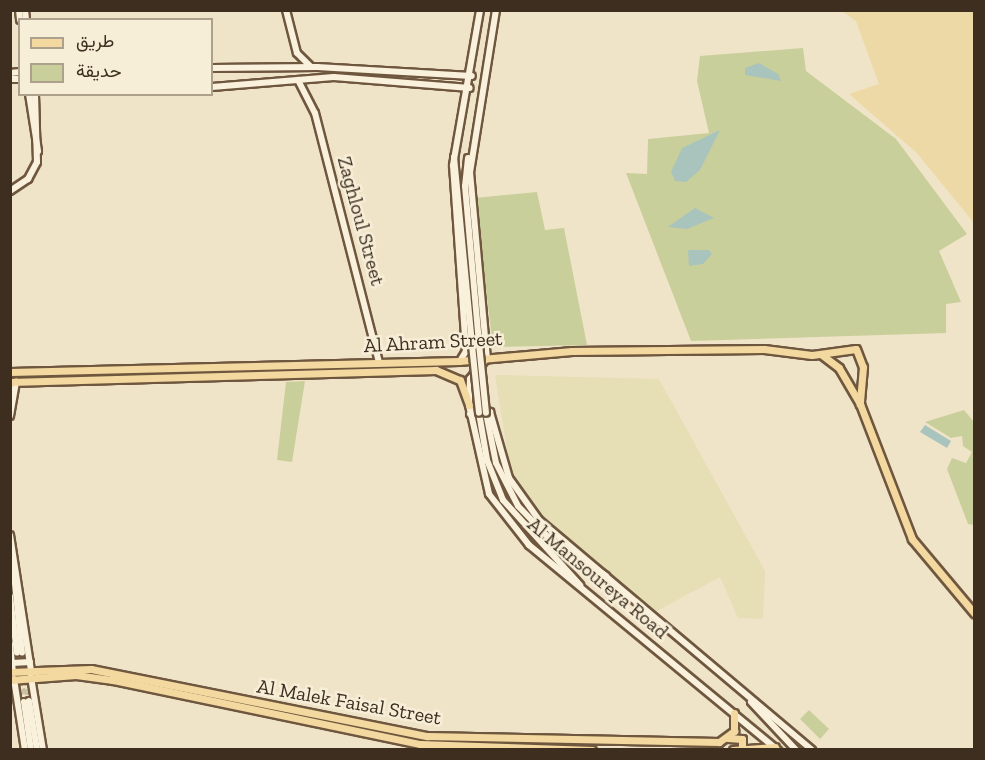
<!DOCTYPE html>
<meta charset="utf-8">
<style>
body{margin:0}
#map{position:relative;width:985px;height:760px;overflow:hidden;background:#f0e4c8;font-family:"Zilla Slab",Vazirmatn,serif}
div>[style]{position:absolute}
.farmland>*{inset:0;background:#e6deb5}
.green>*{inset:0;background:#c9cf9b}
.sand>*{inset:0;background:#ecd9a5}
.water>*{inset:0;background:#a9c4bc}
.secondary-tunnel>*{height:6px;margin-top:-3px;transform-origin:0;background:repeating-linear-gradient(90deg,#ccc0a6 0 6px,transparent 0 9px)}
.roads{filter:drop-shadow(2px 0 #6f573f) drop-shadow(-2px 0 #6f573f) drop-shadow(0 2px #6f573f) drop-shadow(0 -2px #6f573f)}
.secondary>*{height:6px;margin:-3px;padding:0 3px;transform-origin:3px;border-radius:3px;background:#faf1dc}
.primary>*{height:7px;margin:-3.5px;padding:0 3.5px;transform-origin:3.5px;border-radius:3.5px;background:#f3d9a0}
.bridges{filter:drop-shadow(2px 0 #6f573f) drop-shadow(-2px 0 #6f573f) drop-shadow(0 2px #6f573f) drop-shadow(0 -2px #6f573f)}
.secondary-bridge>*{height:6px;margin:-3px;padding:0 3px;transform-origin:3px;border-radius:3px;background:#faf1dc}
span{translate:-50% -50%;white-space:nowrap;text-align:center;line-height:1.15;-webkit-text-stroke:5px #f7eed8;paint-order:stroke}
.street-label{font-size:20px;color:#3d2e20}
.frame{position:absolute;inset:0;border:12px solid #3d2e20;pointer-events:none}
.legend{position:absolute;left:18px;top:18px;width:195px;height:78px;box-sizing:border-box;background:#f7eed8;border:2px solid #ada18e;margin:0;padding:8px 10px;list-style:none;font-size:18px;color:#3d2e20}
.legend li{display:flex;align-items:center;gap:12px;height:30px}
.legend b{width:30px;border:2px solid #ada18e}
</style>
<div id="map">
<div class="farmland">
<i style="clip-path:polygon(495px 375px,659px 379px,765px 571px,763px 619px,738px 618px,720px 577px,655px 612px,529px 505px,509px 462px)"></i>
</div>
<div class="green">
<i style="clip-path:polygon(803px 48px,806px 71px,896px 139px,967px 234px,939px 251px,961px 302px,946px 304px,946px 333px,691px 341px,626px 173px,647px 174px,648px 139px,709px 133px,697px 81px,700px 56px)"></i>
<i style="clip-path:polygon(537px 192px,545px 230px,564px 228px,587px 345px,493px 347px,475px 198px)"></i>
<i style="clip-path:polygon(305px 381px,292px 462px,277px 460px,286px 382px)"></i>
<i style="clip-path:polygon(964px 410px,974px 422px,974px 525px,968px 524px,947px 469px,952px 458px,966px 463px,972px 452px,963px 446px,962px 436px,951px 438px,925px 422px)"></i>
<i style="clip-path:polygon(809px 710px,829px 729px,820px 739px,800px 719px)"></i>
</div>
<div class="sand">
<i style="clip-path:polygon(842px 11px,974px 11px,974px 223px,917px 153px,849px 94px,879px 84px,856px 21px)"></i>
</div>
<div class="water">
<i style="clip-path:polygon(759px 63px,778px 74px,781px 81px,745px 75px,745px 68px)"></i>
<i style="clip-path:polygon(720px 130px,700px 170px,686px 182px,675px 181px,671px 172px,682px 148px)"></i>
<i style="clip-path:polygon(695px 208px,714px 218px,687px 229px,668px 227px)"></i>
<i style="clip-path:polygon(688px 250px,709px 250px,712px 254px,703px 264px,689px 266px)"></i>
<i style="clip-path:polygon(925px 425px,951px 441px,947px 448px,920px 432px)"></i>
</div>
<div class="secondary-tunnel">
<i style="left:17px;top:653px;width:49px;rotate:81.9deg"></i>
<i style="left:22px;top:653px;width:49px;rotate:81.7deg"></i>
</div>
<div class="roads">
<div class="secondary">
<i style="left:19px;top:10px;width:10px;rotate:84deg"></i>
<i style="left:25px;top:10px;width:10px;rotate:84deg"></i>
<i style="left:286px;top:10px;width:44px;rotate:75.7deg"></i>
<i style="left:297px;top:53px;width:18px;rotate:45deg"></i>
<i style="left:496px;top:10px;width:164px;rotate:99.1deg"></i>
<i style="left:470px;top:172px;width:187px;rotate:84.8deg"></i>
<i style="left:487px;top:358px;width:27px;rotate:129deg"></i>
<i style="left:470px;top:379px;width:26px;rotate:92deg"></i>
<i style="left:469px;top:405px;width:91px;rotate:77.3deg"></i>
<i style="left:489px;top:494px;width:65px;rotate:51.9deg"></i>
<i style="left:529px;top:545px;width:323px;rotate:39.5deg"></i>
<i style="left:212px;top:68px;width:105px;rotate:-0.5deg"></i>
<i style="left:317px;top:67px;width:155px;rotate:3.3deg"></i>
<i style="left:10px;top:73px;width:10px;rotate:-6deg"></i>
<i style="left:10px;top:79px;width:10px"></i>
<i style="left:298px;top:80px;width:37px;rotate:63deg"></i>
<i style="left:315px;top:113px;width:257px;rotate:75.6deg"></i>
<i style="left:212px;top:87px;width:122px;rotate:-4.7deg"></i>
<i style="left:334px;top:77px;width:136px;rotate:4.6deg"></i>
<i style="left:29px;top:94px;width:58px;rotate:81deg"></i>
<i style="left:454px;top:157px;width:189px;rotate:84.5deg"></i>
<i style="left:468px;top:158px;width:28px;rotate:96deg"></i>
<i style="left:465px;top:186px;width:159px;rotate:84.9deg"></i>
<i style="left:10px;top:191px;width:22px;rotate:-34deg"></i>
<i style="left:28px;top:179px;width:19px;rotate:-62deg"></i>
<i style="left:37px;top:162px;width:68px;rotate:-91.7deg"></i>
<i style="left:460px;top:361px;width:12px;rotate:-59deg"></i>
<i style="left:466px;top:351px;width:186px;rotate:-94deg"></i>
<i style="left:453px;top:165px;width:157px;rotate:-80.1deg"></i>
<i style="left:479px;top:413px;width:48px;rotate:80.3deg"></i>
<i style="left:487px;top:460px;width:43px;rotate:68.2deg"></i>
<i style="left:503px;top:500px;width:115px;rotate:47.8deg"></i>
<i style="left:486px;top:413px;width:51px;rotate:78.7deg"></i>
<i style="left:496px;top:463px;width:48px;rotate:62.9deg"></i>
<i style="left:518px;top:506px;width:43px;rotate:45.9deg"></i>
<i style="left:548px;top:537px;width:70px;rotate:33.9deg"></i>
<i style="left:470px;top:414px;width:11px;rotate:-34deg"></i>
<i style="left:479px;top:408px;width:12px;rotate:20deg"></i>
<i style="left:490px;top:412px;width:69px;rotate:73.9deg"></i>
<i style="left:509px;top:478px;width:52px;rotate:54.5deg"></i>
<i style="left:539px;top:520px;width:357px;rotate:40.1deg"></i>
<i style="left:10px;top:416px;width:35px;rotate:-80deg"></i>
<i style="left:10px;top:535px;width:137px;rotate:81.2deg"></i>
<i style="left:13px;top:564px;width:89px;rotate:84.2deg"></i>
<i style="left:10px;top:596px;width:57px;rotate:83deg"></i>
<i style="left:10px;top:644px;width:28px;rotate:84deg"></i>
<i style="left:12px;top:663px;width:18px;rotate:-3deg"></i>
<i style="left:31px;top:677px;width:74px;rotate:80.7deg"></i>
<i style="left:14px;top:679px;width:72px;rotate:81.2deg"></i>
<i style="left:29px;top:701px;width:50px;rotate:80.7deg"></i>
<i style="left:24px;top:702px;width:49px;rotate:81.7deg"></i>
<i style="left:751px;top:702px;width:66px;rotate:46.8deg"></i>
</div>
<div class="primary">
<i style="left:822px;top:355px;width:21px;rotate:37deg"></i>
<i style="left:839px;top:368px;width:42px;rotate:59.7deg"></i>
<i style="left:860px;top:404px;width:145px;rotate:68.9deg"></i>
<i style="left:912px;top:539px;width:97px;rotate:50deg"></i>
<i style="left:10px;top:372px;width:449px;rotate:-1.4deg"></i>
<i style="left:459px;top:361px;width:113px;rotate:-5.1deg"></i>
<i style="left:572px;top:351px;width:192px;rotate:-0.6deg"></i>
<i style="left:764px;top:349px;width:48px;rotate:7.1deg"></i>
<i style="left:812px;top:355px;width:44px;rotate:-7.8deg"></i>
<i style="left:856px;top:349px;width:19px;rotate:69deg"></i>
<i style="left:863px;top:367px;width:37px;rotate:95deg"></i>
<i style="left:10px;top:382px;width:426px;rotate:-1.6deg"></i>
<i style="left:436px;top:370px;width:26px;rotate:23deg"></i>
<i style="left:460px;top:380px;width:27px;rotate:70deg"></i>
<i style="left:10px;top:672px;width:81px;rotate:-2.1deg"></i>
<i style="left:91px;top:669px;width:343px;rotate:11.3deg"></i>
<i style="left:427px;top:736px;width:292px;rotate:1.2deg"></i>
<i style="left:719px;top:742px;width:19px;rotate:-36deg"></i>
<i style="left:734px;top:731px;width:18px;rotate:-90deg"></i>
<i style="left:10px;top:680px;width:66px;rotate:-4.3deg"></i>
<i style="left:76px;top:675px;width:37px;rotate:8deg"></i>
<i style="left:113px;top:680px;width:314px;rotate:11.8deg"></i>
<i style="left:420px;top:744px;width:172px;rotate:2deg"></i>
<i style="left:728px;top:738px;width:14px;rotate:4deg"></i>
<i style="left:742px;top:739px;width:10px;rotate:90deg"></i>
<i style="left:733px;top:750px;width:42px;rotate:-4.1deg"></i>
</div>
</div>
<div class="bridges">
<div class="secondary-bridge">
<i style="left:479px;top:344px;width:69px;rotate:84.2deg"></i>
<i style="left:472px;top:345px;width:68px;rotate:84.1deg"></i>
</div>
</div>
<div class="street-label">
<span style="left:361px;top:221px;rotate:75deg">Zaghloul Street</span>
<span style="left:433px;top:342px;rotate:-3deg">Al Ahram Street</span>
<span style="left:598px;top:578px;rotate:40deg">Al Mansoureya Road</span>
<span style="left:349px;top:702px;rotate:10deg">Al Malek Faisal Street</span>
</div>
<div class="frame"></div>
<ul class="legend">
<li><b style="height:8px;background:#f3d9a0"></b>طريق</li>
<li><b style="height:16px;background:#c9cf9b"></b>حديقة</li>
</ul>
</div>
